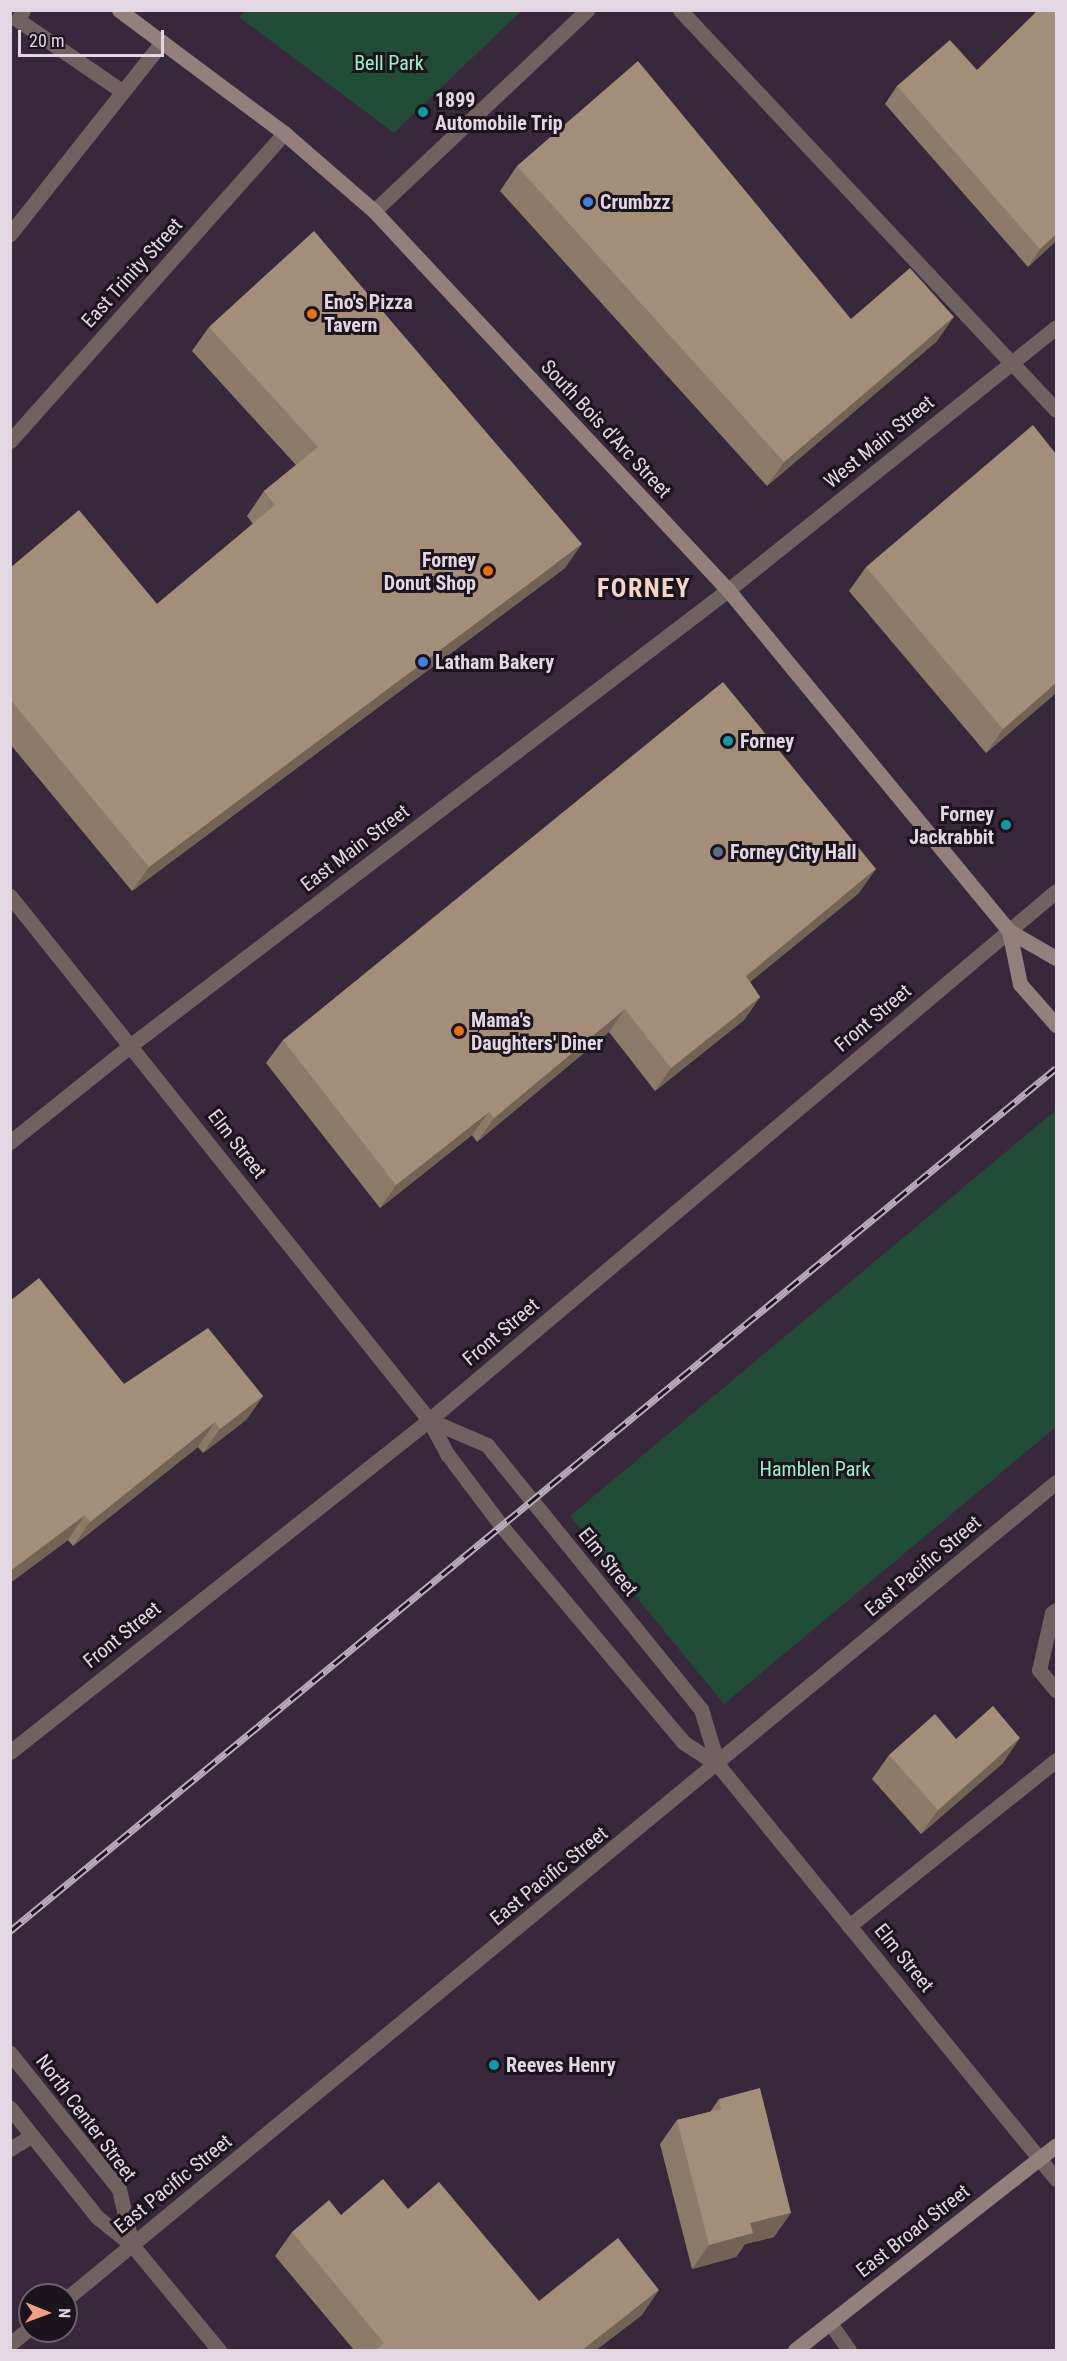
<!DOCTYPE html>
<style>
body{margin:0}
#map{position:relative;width:1067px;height:2361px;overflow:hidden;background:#39283b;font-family:"Roboto Condensed",sans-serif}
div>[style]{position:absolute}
.green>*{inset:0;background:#204c38}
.lane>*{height:15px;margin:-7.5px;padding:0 7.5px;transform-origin:7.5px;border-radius:7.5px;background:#716261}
.street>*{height:15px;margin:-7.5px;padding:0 7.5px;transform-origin:7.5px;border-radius:7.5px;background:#716261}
.secondary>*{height:15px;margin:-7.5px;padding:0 7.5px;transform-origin:7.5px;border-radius:7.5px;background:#957f7d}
.rail>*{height:7px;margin-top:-3.5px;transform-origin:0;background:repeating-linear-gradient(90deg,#1c141d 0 14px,#b9acba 0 28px);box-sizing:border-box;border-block:2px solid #b9acba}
.wall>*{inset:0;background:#8e7a68}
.shaded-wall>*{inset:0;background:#746355}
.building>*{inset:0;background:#a58e79}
.dots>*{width:16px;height:16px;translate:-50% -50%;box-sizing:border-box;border:3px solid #1c141d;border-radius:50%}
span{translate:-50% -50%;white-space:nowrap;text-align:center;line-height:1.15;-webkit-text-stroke:6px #1c141d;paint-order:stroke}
.park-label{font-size:20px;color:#9bf2c8}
.poi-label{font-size:20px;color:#e2d7e3;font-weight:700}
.left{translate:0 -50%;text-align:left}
.right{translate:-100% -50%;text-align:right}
.street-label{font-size:20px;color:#e2d7e3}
.district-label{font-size:26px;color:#f5d4c9;font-weight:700;letter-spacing:1.5px}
.frame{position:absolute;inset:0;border:12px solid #e2d7e3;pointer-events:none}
.north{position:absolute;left:18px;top:2283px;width:60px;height:60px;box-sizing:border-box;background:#1c141d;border:2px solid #6b626c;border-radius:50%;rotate:91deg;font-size:16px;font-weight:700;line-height:24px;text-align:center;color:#e2d7e3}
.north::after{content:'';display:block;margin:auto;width:21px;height:27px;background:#f39f83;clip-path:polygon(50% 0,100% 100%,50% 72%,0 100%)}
.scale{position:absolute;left:18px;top:30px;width:146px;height:27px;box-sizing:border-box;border:3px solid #e2d7e3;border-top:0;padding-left:8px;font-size:18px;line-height:21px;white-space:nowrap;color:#e2d7e3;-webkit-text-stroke:4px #1c141d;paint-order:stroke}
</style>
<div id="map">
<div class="green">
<i style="clip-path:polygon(246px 11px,246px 10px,521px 11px,394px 133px,239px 17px)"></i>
<i style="clip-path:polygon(1056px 1110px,1056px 1427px,724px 1704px,570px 1516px)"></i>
</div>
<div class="lane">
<i style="left:23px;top:10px;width:11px;rotate:117deg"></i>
<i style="left:18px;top:20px;width:127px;rotate:34.4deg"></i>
<i style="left:680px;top:10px;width:485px;rotate:46.8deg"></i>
<i style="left:10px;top:234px;width:245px;rotate:-51.6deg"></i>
<i style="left:1056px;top:1610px;width:5px;rotate:143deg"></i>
<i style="left:1052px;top:1613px;width:58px;rotate:102.8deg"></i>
<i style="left:1039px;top:1670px;width:26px;rotate:50deg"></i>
<i style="left:849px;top:1926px;width:265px;rotate:-38.7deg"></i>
<i style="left:10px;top:2149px;width:25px;rotate:-32deg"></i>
<i style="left:830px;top:2323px;width:33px;rotate:55deg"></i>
</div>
<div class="street">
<i style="left:374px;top:211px;width:293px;rotate:-43.3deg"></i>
<i style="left:1012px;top:363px;width:64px;rotate:46.9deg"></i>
<i style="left:10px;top:441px;width:412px;rotate:-48.3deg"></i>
<i style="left:10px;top:896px;width:671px;rotate:51.35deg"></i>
<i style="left:429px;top:1420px;width:40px;rotate:62deg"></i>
<i style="left:448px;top:1455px;width:91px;rotate:53deg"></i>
<i style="left:503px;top:1528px;width:280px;rotate:49.9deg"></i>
<i style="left:683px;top:1742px;width:42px;rotate:33.3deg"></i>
<i style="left:718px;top:1765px;width:534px;rotate:50.77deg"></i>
<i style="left:10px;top:1142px;width:155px;rotate:-38.7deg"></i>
<i style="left:131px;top:1045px;width:751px;rotate:-37.31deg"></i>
<i style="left:728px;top:590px;width:420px;rotate:-38.7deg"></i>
<i style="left:429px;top:1420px;width:63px;rotate:23.3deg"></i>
<i style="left:487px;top:1445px;width:340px;rotate:51deg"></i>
<i style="left:701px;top:1709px;width:59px;rotate:73.1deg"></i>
<i style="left:10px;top:1752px;width:535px;rotate:-38.39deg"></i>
<i style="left:429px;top:1420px;width:820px;rotate:-40.15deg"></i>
<i style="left:10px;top:2053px;width:174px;rotate:51.3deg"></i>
<i style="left:119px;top:2189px;width:57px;rotate:76.9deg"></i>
<i style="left:10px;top:2108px;width:139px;rotate:51.4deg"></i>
<i style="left:97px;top:2217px;width:45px;rotate:38.7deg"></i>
<i style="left:132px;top:2245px;width:136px;rotate:50.4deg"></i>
<i style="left:66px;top:2299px;width:1284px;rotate:-39.53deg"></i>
<i style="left:10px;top:2344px;width:26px;rotate:-39deg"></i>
</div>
<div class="secondary">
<i style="left:119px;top:10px;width:206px;rotate:36.7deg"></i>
<i style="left:284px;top:133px;width:119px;rotate:40.9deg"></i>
<i style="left:374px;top:211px;width:519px;rotate:46.95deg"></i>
<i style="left:728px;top:590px;width:442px;rotate:50.5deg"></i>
<i style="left:1009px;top:931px;width:54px;rotate:29.9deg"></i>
<i style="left:1009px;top:931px;width:54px;rotate:78.3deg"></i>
<i style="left:1020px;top:984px;width:55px;rotate:48.7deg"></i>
<i style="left:795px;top:2350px;width:332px;rotate:-38.1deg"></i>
</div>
<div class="rail">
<i style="left:10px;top:1931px;width:1356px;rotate:-39.52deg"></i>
</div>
<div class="wall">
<i style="clip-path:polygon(1056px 10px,1056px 241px,1028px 267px,885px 104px,897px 86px,977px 70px)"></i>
<i style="clip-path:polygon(517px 166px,851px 319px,937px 341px,767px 486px,500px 191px)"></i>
<i style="clip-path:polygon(209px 327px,565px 568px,132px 891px,10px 744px,10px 568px,157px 604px,253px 524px,247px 516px,264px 491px,296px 465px,192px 351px)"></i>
<i style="clip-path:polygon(866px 567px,1056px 693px,986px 753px,849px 591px)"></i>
<i style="clip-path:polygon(859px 893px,750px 982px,760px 997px,744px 1020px,655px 1091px,609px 1032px,477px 1142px,472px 1135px,380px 1208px,266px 1063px,283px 1040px)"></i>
<i style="clip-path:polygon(10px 1301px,124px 1384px,263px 1396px,246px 1420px,203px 1453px,198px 1447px,73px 1546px,68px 1540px,10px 1583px)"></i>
<i style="clip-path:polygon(956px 1739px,1003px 1763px,921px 1834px,872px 1779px,889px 1755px)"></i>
<i style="clip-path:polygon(719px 2099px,774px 2237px,745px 2244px,736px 2257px,692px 2269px,660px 2144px,677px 2120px,710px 2112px)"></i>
<i style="clip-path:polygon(408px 2209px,539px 2301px,642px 2315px,596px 2350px,354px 2350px,275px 2256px,292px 2232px)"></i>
</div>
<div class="shaded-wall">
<i style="clip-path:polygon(1056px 234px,1056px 241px,1028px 267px,1040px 249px)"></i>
<i style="clip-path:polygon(954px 317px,937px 341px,767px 486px,784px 462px)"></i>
<i style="clip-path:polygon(582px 544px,565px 568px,132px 891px,149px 867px)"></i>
<i style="clip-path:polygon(1056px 683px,1056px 693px,986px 753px,1003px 729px)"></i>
<i style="clip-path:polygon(876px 869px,859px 893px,729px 999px,746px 976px)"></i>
<i style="clip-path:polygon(760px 997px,744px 1020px,655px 1091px,671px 1068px)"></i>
<i style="clip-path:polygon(625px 1009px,609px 1032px,477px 1142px,494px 1118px)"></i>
<i style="clip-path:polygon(489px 1112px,472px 1135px,380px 1208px,396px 1185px)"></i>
<i style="clip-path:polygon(263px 1396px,246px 1420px,203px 1453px,220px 1429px)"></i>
<i style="clip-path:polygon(215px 1422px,198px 1447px,73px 1546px,90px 1522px)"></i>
<i style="clip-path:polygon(85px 1515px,68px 1540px,10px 1583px,10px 1571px)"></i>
<i style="clip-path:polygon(1020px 1738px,1003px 1763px,921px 1834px,938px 1810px)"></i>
<i style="clip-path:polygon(791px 2213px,774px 2237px,745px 2244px,736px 2257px,692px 2269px,709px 2245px,750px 2223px)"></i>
<i style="clip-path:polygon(659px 2290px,642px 2315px,596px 2350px,582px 2350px)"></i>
</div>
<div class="building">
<i style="clip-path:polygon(1038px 10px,1056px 10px,1056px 234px,1040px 249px,897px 86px,950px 40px,977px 70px)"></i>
<i style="clip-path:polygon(638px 61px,851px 319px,910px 268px,954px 317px,784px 462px,517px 166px)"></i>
<i style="clip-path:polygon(314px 231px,582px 544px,149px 867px,10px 699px,10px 568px,79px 510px,157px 604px,275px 505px,264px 491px,318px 447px,209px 327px)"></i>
<i style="clip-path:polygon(1033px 425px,1056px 454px,1056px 683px,1003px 729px,866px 567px)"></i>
<i style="clip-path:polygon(723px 682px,876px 869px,746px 976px,760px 997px,671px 1068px,625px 1009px,494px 1118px,489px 1112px,396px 1185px,283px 1040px)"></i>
<i style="clip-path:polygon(39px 1278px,124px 1384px,208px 1328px,263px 1396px,220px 1429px,215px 1422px,90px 1522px,85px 1515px,10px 1571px,10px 1301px)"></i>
<i style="clip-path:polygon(993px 1706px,1020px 1738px,938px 1810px,889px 1755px,935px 1714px,956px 1739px)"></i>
<i style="clip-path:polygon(760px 2088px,791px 2213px,750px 2223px,753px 2233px,709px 2245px,677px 2120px,721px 2109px,719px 2099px)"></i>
<i style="clip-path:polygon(383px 2179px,408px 2209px,439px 2182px,539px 2301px,618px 2238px,659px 2290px,582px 2350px,376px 2350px,384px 2343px,292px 2232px,329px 2200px,341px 2215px)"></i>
</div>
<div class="dots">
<i style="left:423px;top:112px;background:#0f9aa8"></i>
<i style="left:588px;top:202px;background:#3f7fe0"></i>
<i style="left:312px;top:314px;background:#e8710a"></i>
<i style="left:488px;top:571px;background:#e8710a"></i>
<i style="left:423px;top:662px;background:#3f7fe0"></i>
<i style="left:728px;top:741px;background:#0f9aa8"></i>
<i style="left:1006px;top:825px;background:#0f9aa8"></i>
<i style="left:718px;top:852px;background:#5c6f8a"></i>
<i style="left:459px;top:1031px;background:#e8710a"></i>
<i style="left:494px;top:2065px;background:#0f9aa8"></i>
</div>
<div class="park-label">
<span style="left:389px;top:63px">Bell Park</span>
<span style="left:815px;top:1469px">Hamblen Park</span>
</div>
<div class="poi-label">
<span class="left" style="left:435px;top:112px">1899<br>Automobile Trip</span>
<span class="left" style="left:600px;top:202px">Crumbzz</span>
<span class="left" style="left:324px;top:314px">Eno's Pizza<br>Tavern</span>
<span class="right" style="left:476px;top:572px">Forney<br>Donut Shop</span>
<span class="left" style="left:435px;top:662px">Latham Bakery</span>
<span class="left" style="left:740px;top:741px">Forney</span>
<span class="right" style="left:994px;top:826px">Forney<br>Jackrabbit</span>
<span class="left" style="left:730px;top:852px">Forney City Hall</span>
<span class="left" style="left:471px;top:1032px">Mama's<br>Daughters' Diner</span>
<span class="left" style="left:506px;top:2065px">Reeves Henry</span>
</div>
<div class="street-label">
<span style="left:132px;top:273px;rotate:-48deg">East Trinity Street</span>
<span style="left:606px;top:429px;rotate:47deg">South Bois d'Arc Street</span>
<span style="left:879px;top:442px;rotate:-39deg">West Main Street</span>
<span style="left:355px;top:848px;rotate:-37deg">East Main Street</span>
<span style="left:873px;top:1018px;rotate:-40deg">Front Street</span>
<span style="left:237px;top:1144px;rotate:52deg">Elm Street</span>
<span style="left:501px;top:1332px;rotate:-40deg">Front Street</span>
<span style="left:608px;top:1562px;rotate:51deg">Elm Street</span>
<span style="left:923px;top:1566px;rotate:-40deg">East Pacific Street</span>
<span style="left:122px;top:1635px;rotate:-39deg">Front Street</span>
<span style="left:549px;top:1876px;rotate:-39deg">East Pacific Street</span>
<span style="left:904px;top:1958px;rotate:51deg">Elm Street</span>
<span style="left:86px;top:2118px;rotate:53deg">North Center Street</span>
<span style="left:173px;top:2184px;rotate:-39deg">East Pacific Street</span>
<span style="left:913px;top:2231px;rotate:-38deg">East Broad Street</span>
</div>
<div class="district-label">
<span style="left:644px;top:589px">FORNEY</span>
</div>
<div class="frame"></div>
<div class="north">N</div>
<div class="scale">20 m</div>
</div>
